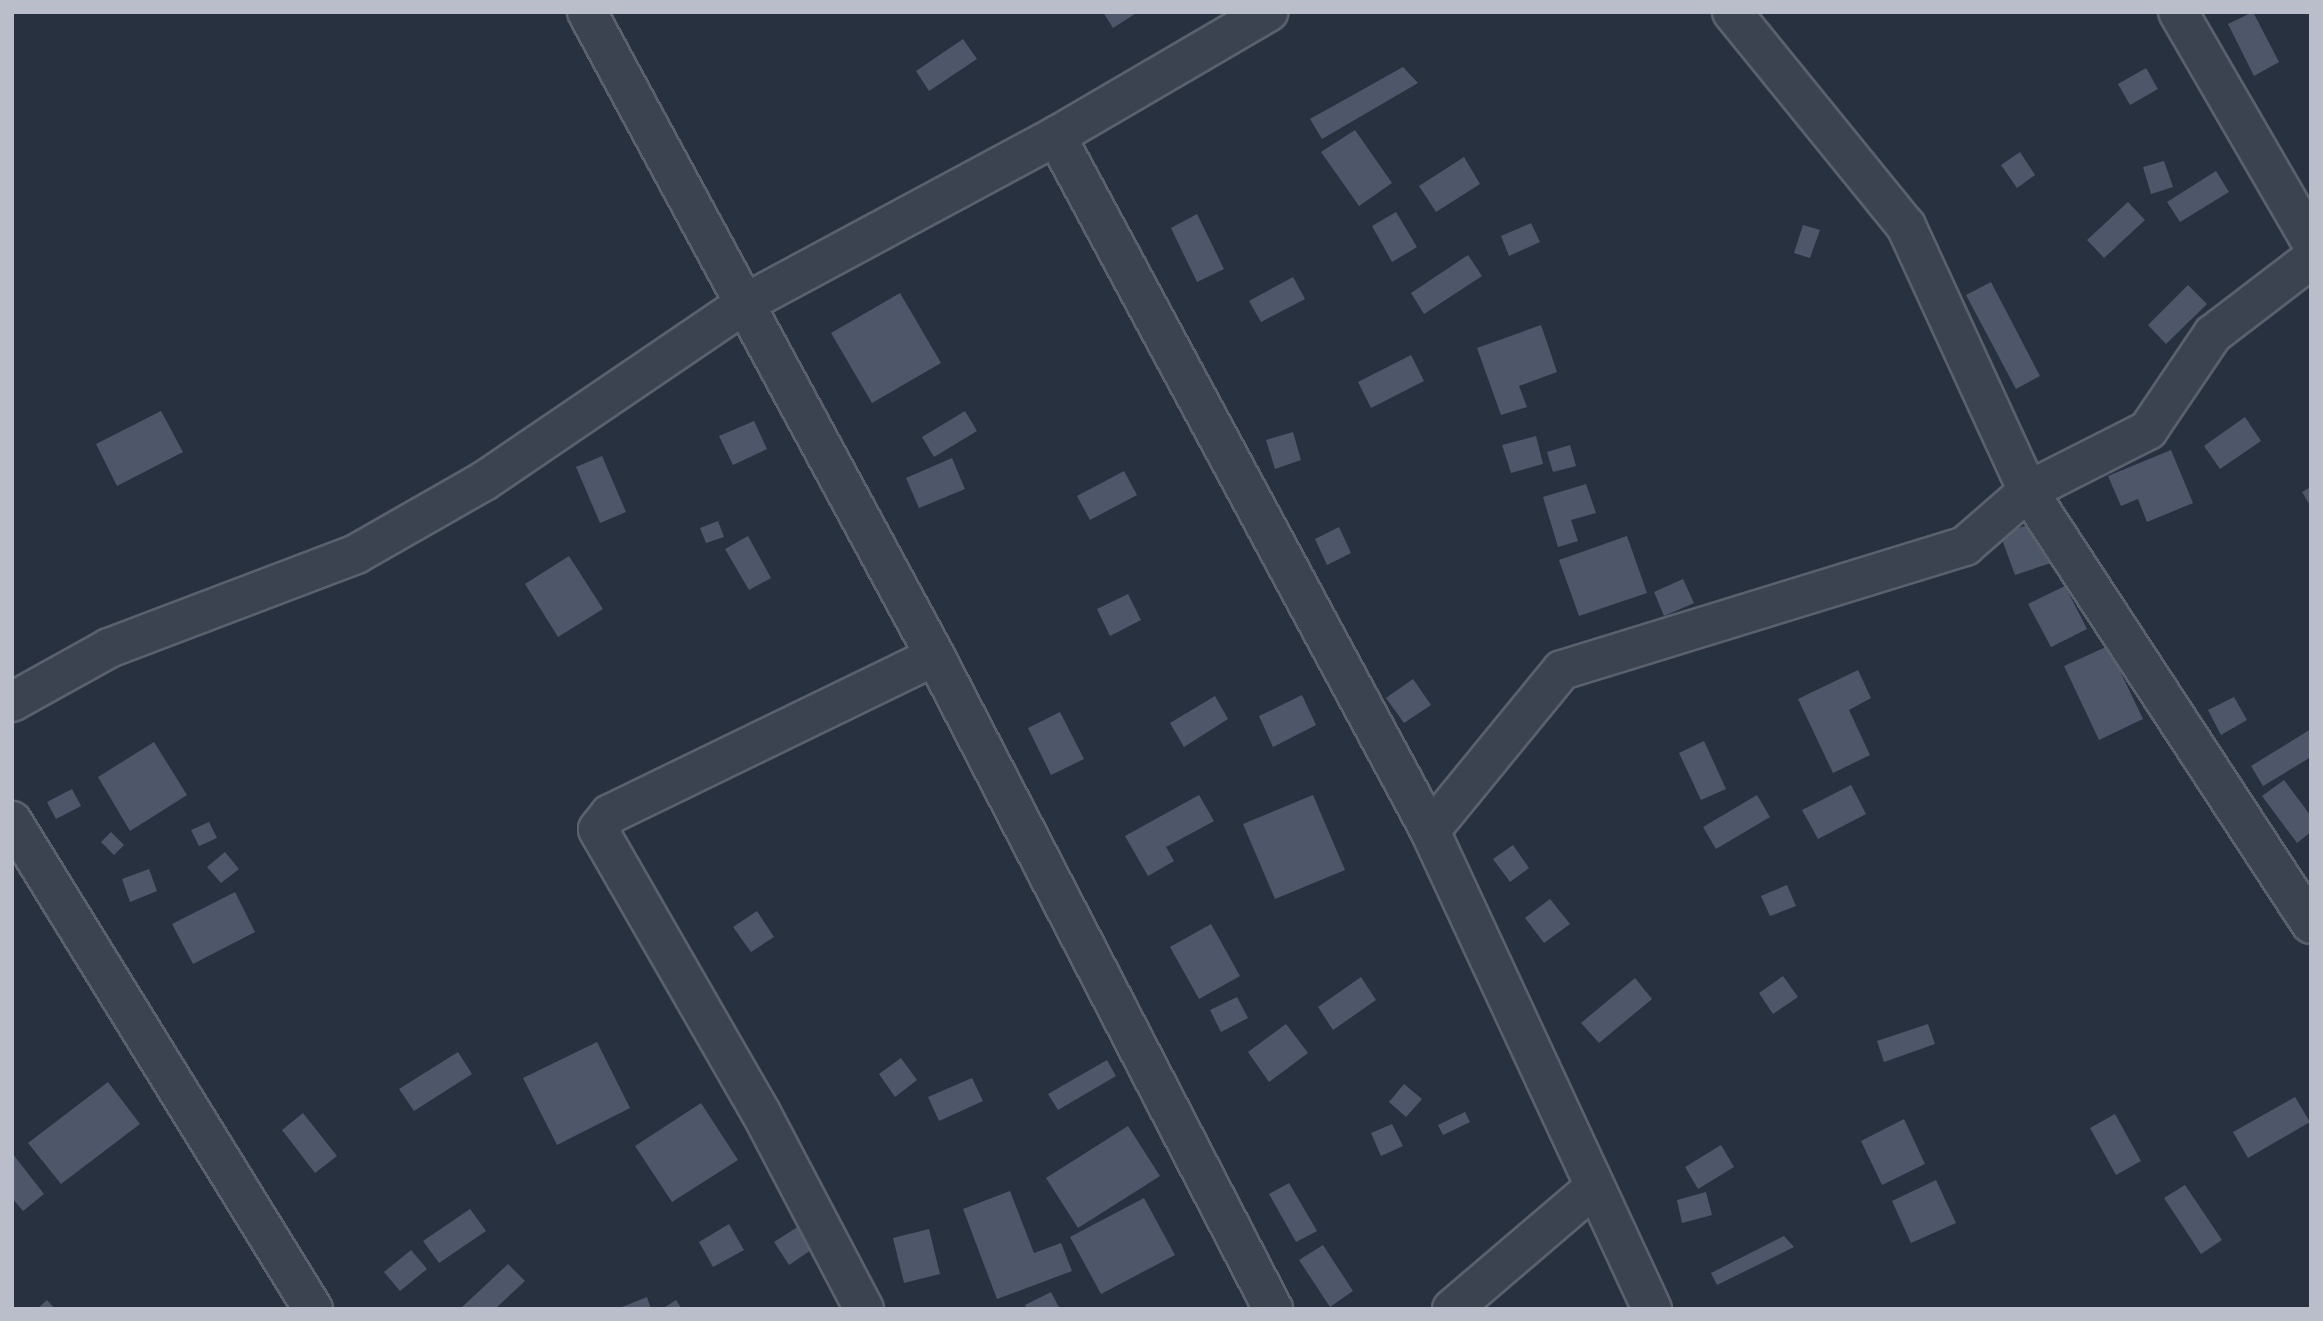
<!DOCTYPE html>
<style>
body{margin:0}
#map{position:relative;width:2323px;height:1321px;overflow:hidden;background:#283140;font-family:"DejaVu Sans",sans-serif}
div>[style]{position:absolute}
.building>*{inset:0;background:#4e5769}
.roads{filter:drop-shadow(2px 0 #5a616d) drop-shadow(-2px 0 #5a616d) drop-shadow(0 2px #5a616d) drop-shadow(0 -2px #5a616d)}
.street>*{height:38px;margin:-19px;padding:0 19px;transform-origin:19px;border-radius:19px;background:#3c4350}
span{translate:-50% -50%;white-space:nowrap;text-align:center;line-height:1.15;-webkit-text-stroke:5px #212835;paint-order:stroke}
.frame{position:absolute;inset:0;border:14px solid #b9beca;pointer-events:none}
</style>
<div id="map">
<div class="building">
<i style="clip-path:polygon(1103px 12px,1138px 12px,1113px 28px)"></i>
<i style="clip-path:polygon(2253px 12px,2279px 62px,2254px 76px,2228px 24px)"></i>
<i style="clip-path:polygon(963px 39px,977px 59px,929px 91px,916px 71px)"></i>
<i style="clip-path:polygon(1403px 67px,1418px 83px,1322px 139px,1310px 119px)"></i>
<i style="clip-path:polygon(2146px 68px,2158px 89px,2130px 105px,2118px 84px)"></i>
<i style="clip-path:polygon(1355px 130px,1392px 183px,1359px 206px,1321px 152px)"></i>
<i style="clip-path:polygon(2020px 152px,2035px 175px,2017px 188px,2001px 165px)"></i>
<i style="clip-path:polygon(1464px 157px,1480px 184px,1436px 212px,1419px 186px)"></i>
<i style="clip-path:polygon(2164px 161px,2173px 187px,2151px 194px,2143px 167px)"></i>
<i style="clip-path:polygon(2216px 171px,2229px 192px,2180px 222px,2167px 202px)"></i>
<i style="clip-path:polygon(2128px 202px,2145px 220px,2104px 258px,2087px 240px)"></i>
<i style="clip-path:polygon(1396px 212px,1417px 247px,1392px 262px,1372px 226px)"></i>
<i style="clip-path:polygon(1197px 214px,1224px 269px,1197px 282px,1171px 228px)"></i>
<i style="clip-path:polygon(1531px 223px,1540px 242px,1509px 256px,1501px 236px)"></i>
<i style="clip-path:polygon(1803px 225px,1820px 230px,1810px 258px,1794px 253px)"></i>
<i style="clip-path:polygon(1468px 255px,1482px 276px,1424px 314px,1411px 293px)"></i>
<i style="clip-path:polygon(1293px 277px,1305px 299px,1261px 322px,1249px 301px)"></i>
<i style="clip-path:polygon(1991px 282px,2040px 376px,2016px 389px,1966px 295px)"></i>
<i style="clip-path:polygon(2188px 285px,2207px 304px,2166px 344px,2148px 325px)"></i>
<i style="clip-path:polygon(900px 293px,941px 363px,872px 403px,831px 333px)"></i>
<i style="clip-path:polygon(1541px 325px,1557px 372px,1519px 386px,1527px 407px,1501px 415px,1477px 348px)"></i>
<i style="clip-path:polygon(1411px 355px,1424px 381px,1371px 408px,1358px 382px)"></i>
<i style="clip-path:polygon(161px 411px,183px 452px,117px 486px,96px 444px)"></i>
<i style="clip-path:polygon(965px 411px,977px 431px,934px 457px,922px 437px)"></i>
<i style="clip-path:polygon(2245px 417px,2261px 441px,2220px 469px,2204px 446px)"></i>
<i style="clip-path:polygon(754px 421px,767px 449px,733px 465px,719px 436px)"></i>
<i style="clip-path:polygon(1293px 432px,1301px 460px,1275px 469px,1266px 440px)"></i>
<i style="clip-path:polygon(1536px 436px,1543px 464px,1511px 473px,1502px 445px)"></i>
<i style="clip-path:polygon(1570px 445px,1576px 466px,1553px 472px,1547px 452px)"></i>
<i style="clip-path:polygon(2171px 450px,2193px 503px,2147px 522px,2138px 499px,2121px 506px,2108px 476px)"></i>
<i style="clip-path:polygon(602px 456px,626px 512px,600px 523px,576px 467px)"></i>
<i style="clip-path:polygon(952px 458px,965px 489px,919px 508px,906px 478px)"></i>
<i style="clip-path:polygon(1124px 471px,1137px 495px,1090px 520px,1077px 496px)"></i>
<i style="clip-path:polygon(1586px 484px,1596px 513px,1571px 520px,1578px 541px,1558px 547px,1543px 497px)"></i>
<i style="clip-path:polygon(2311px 487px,2311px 507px,2302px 492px)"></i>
<i style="clip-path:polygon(718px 521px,724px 537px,706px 543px,700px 528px)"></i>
<i style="clip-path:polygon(2037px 522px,2051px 563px,2015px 575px,2000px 534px)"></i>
<i style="clip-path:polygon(1339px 527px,1351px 553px,1327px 565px,1315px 539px)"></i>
<i style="clip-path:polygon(748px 536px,771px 578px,749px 590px,725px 549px)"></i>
<i style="clip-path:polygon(1627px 536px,1647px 593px,1579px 616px,1559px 560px)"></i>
<i style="clip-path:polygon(569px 556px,603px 609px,558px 637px,525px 584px)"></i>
<i style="clip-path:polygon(1683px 579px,1694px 603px,1664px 616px,1654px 592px)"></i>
<i style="clip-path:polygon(2065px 586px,2087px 629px,2051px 647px,2028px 604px)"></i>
<i style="clip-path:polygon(1128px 594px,1141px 620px,1110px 636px,1097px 609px)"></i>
<i style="clip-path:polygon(2108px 646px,2143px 719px,2099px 740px,2064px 666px)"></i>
<i style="clip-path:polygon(1858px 670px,1871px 698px,1849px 710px,1870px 755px,1833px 773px,1798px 699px)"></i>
<i style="clip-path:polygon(1413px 679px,1431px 705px,1404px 723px,1386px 698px)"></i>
<i style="clip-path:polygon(1302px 695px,1316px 725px,1273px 747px,1259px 716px)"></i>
<i style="clip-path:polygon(1215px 696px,1228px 719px,1184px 747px,1170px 723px)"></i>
<i style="clip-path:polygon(2234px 697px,2247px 720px,2221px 735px,2208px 710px)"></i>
<i style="clip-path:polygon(1060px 712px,1084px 759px,1051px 775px,1028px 728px)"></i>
<i style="clip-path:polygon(2311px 729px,2311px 757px,2263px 786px,2251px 766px)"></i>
<i style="clip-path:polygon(1704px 741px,1726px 789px,1701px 800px,1679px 753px)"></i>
<i style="clip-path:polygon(154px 742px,187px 795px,130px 831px,98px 777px)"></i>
<i style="clip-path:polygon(2284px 780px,2311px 816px,2311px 832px,2297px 843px,2262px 796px)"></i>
<i style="clip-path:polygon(1851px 785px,1866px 814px,1818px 839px,1802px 810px)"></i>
<i style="clip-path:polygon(72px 789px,81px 806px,56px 819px,47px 802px)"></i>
<i style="clip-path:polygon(1199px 795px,1214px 821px,1166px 847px,1174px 861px,1148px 876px,1125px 836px)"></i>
<i style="clip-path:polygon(1313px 795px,1345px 870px,1275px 899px,1243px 824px)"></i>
<i style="clip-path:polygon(1757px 795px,1770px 817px,1716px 849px,1703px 827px)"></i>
<i style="clip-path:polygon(209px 822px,217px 838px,199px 846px,191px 830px)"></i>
<i style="clip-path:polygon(111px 832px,124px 845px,114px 855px,101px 842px)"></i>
<i style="clip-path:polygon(1513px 845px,1529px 868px,1510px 882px,1493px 859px)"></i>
<i style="clip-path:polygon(225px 852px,239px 869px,221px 883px,207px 867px)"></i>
<i style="clip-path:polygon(149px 869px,157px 891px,130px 902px,122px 879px)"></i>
<i style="clip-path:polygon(1787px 885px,1796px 906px,1770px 916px,1761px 896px)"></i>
<i style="clip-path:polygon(235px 892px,255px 932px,193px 964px,172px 924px)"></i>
<i style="clip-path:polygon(1550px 899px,1570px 924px,1544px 943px,1525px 918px)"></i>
<i style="clip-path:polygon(757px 911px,774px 937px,751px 952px,733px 927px)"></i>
<i style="clip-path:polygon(1211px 924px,1240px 976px,1199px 999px,1170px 947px)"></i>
<i style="clip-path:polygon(1783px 976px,1798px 997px,1773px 1014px,1759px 993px)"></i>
<i style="clip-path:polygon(1361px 977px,1376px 1000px,1333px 1030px,1318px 1007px)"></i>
<i style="clip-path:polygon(1635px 978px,1652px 999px,1599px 1043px,1581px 1023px)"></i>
<i style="clip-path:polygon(1237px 997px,1248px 1018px,1221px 1032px,1210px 1010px)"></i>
<i style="clip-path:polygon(1286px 1024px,1308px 1053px,1269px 1082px,1248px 1052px)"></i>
<i style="clip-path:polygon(1928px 1024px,1935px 1044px,1884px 1062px,1877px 1041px)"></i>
<i style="clip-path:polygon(597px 1042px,630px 1108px,557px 1145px,523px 1078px)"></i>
<i style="clip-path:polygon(458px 1052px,472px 1074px,414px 1111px,399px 1089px)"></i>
<i style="clip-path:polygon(901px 1058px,917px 1080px,895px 1097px,879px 1074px)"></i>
<i style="clip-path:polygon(1107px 1060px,1116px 1076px,1058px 1110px,1048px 1094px)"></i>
<i style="clip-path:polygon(972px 1078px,983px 1101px,939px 1121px,928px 1097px)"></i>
<i style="clip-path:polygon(108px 1082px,140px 1124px,61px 1184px,28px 1143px)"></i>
<i style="clip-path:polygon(1404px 1084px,1422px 1099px,1406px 1117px,1389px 1102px)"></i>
<i style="clip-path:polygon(2295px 1097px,2310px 1122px,2248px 1158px,2233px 1132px)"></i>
<i style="clip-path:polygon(701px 1103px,738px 1160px,672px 1202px,635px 1146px)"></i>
<i style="clip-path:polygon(1465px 1112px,1470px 1122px,1443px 1135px,1438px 1125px)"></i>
<i style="clip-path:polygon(303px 1113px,337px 1156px,315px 1173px,282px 1130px)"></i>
<i style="clip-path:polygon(2115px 1114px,2141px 1161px,2116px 1175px,2090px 1128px)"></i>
<i style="clip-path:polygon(1904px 1119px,1925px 1164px,1882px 1185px,1861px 1141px)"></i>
<i style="clip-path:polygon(1392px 1124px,1403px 1146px,1381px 1156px,1371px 1133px)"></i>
<i style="clip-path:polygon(1128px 1126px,1160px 1176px,1078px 1228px,1046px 1178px)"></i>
<i style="clip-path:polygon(1721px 1145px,1734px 1167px,1698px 1189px,1685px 1167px)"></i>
<i style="clip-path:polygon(12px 1153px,44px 1194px,23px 1211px,12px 1198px)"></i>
<i style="clip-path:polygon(1936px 1180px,1956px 1223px,1911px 1243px,1892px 1201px)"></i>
<i style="clip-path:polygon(1289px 1183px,1317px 1231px,1296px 1242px,1269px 1194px)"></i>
<i style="clip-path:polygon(2185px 1185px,2222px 1240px,2201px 1254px,2164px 1198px)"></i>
<i style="clip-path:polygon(1010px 1191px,1034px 1253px,1061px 1243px,1072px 1271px,997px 1299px,963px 1209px)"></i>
<i style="clip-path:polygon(1706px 1192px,1712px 1215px,1682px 1223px,1677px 1200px)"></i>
<i style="clip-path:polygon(1144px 1198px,1175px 1255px,1101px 1294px,1070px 1237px)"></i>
<i style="clip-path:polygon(470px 1209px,486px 1231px,439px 1263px,423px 1241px)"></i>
<i style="clip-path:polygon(729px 1224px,744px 1250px,713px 1267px,699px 1242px)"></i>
<i style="clip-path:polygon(799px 1226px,814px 1248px,789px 1265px,774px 1242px)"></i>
<i style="clip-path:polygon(929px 1229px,940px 1274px,904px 1283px,893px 1238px)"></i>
<i style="clip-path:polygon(1784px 1236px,1794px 1247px,1717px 1285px,1711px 1273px)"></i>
<i style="clip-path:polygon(1323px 1245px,1353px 1291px,1330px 1307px,1299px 1260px)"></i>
<i style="clip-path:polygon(411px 1250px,427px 1269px,400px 1291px,384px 1272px)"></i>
<i style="clip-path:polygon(508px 1264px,525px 1281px,495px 1309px,460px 1309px)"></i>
<i style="clip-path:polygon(1051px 1292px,1060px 1309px,1027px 1309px,1025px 1305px)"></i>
<i style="clip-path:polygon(647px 1297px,651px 1309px,617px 1309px)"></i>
<i style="clip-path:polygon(47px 1300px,55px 1309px,37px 1309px)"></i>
<i style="clip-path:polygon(676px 1300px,682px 1309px,662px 1309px)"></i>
</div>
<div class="roads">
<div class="street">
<i style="left:587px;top:12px;width:732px;rotate:61.61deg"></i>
<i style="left:935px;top:656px;width:735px;rotate:62.63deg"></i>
<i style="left:1732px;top:12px;width:276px;rotate:50.9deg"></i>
<i style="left:1906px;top:226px;width:292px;rotate:65.3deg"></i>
<i style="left:2028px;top:491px;width:517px;rotate:56.83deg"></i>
<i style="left:2178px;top:12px;width:265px;rotate:59.9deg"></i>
<i style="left:1056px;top:136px;width:789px;rotate:61.71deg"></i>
<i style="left:1430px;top:831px;width:527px;rotate:65.09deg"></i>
<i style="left:12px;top:702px;width:111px;rotate:-29.1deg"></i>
<i style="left:109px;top:648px;width:264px;rotate:-20.8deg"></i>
<i style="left:356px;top:554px;width:147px;rotate:-29.7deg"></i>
<i style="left:484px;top:481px;width:315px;rotate:-34.2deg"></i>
<i style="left:744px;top:304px;width:354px;rotate:-28.3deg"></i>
<i style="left:1056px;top:136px;width:246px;rotate:-30.3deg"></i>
<i style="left:12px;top:821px;width:573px;rotate:58.33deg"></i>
<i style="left:1430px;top:831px;width:208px;rotate:-50.7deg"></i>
<i style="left:1562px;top:670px;width:422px;rotate:-17.1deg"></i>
<i style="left:1965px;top:546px;width:84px;rotate:-41.1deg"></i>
<i style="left:2028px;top:491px;width:135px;rotate:-26.9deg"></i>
<i style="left:2148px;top:430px;width:116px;rotate:-55.9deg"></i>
<i style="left:2213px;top:334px;width:123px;rotate:-37.4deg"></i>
<i style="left:864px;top:1309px;width:221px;rotate:-117.7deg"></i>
<i style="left:761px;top:1113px;width:327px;rotate:-119.9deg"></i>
<i style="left:598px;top:829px;width:19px;rotate:-51deg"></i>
<i style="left:610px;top:814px;width:361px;rotate:-25.9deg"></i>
<i style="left:1452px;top:1309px;width:188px;rotate:-40.5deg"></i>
</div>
</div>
<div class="frame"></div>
</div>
